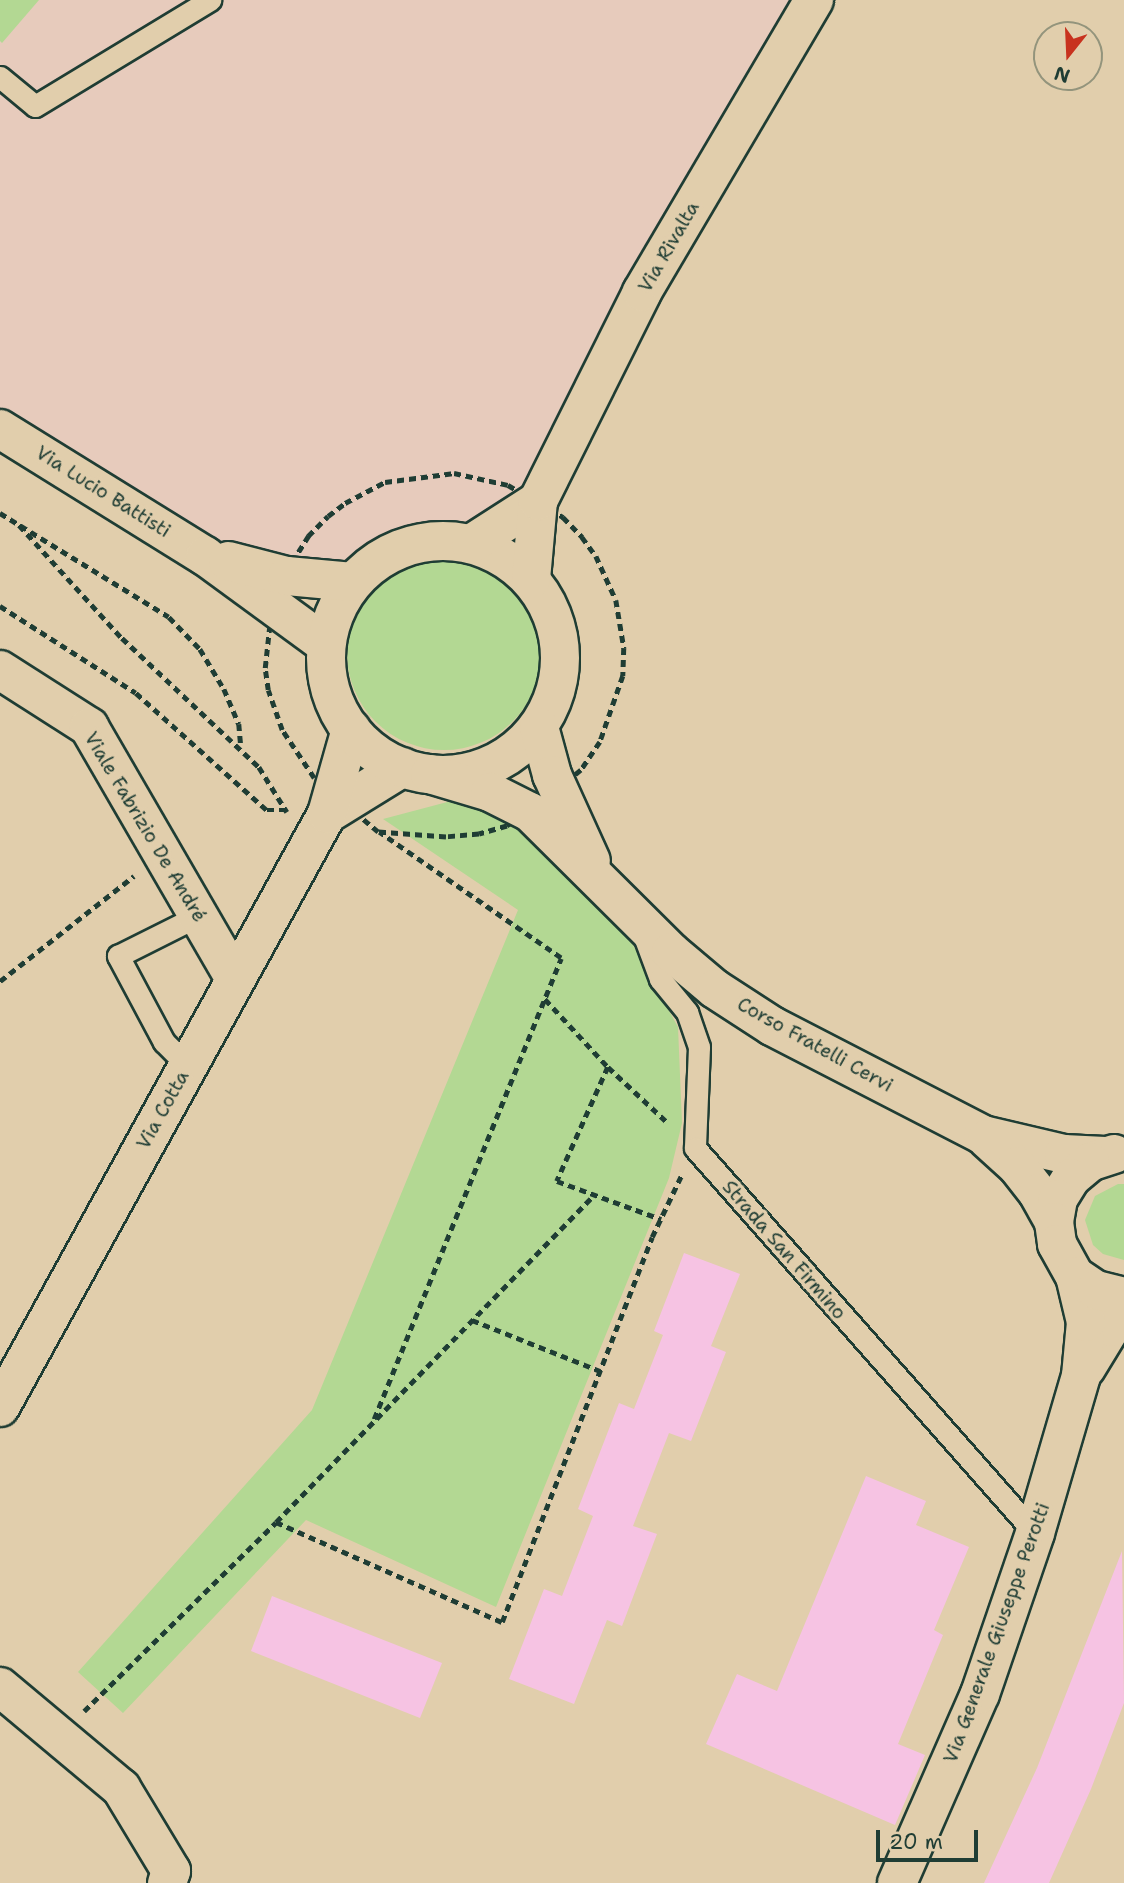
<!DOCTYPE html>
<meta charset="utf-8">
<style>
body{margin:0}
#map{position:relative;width:1124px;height:1883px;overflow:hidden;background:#e1ceac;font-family:"Shantell Sans",sans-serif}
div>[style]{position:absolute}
.built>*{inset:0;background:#e7cbbc}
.green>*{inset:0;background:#b3d893}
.round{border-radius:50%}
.building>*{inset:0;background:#f6c3e3}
.path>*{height:4.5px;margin-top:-2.25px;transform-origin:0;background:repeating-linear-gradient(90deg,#1f3d34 0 7px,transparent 0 12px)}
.roads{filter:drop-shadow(2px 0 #1f3d34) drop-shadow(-2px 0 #1f3d34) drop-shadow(0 2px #1f3d34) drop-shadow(0 -2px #1f3d34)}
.lane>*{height:21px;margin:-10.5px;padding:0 10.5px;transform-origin:10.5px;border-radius:10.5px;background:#e1ceac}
.street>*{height:38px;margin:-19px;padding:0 19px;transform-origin:19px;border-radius:19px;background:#e1ceac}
.secondary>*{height:38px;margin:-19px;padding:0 19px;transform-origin:19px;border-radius:19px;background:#e1ceac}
.secondary>.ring{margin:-19px;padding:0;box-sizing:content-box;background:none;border:38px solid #e1ceac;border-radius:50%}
span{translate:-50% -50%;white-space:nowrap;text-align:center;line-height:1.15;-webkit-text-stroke:7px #e1ceac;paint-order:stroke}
.street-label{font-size:19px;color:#1f3d34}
.north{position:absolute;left:1033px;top:21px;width:70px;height:70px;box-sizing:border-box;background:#e1ceac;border:2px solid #93947c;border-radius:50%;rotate:198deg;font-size:19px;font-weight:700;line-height:28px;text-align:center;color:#1f3d34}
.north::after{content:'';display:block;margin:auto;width:24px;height:32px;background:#c8321e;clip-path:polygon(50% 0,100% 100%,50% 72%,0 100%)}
.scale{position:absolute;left:876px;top:1830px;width:102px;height:32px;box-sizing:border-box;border:4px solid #1f3d34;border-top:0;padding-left:9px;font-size:21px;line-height:24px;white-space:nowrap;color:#1f3d34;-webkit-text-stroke:5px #e1ceac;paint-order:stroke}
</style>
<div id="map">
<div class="built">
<i style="clip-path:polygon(0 0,814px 0,538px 501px,471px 544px,442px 540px,411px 545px,381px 558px,353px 582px,205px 556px,0 429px)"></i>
</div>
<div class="green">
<i style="clip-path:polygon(0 0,39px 0,2px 43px,0 41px)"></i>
<i class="round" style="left:347px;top:556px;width:194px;height:194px"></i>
<i style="clip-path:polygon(470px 796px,540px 836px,621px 923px,678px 1027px,682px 1123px,669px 1178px,496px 1607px,306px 1520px,123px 1713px,78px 1672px,312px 1410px,518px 910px,383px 819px)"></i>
<i style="clip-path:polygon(1118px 1184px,1124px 1184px,1124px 1260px,1103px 1254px,1093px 1245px,1085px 1220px,1095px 1196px)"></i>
</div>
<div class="building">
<i style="clip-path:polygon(684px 1253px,740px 1274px,711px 1346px,726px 1352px,691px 1441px,669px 1433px,633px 1526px,657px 1534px,622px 1626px,607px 1620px,574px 1704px,509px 1679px,544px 1589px,562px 1596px,593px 1516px,578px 1509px,619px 1403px,634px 1409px,663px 1335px,654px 1331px)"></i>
<i style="clip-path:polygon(866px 1476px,926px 1501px,916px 1525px,969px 1547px,934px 1630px,943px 1635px,898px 1744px,925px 1755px,895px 1825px,706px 1744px,737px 1674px,777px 1691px)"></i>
<i style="clip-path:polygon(1122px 1551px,1124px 1703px,1091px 1789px,1049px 1883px,984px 1883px,1037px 1768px)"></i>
<i style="clip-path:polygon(272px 1596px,442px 1663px,420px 1718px,251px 1651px)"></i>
</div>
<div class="path">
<i style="left:454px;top:473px;width:55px;rotate:12.5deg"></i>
<i style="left:508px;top:485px;width:64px;rotate:30.2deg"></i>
<i style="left:563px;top:517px;width:28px;rotate:46deg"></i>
<i style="left:582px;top:537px;width:24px;rotate:54deg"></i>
<i style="left:596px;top:556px;width:48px;rotate:65.6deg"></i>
<i style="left:616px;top:600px;width:49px;rotate:80.5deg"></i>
<i style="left:624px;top:648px;width:28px;rotate:92deg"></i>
<i style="left:623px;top:676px;width:70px;rotate:109.2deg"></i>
<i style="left:600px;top:742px;width:34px;rotate:124deg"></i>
<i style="left:581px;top:770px;width:66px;rotate:140.5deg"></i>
<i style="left:530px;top:812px;width:27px;rotate:149deg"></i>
<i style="left:507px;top:826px;width:29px;rotate:164deg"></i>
<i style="left:479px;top:834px;width:33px;rotate:175deg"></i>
<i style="left:446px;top:837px;width:68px;rotate:-175.8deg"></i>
<i style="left:378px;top:832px;width:84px;rotate:-139.8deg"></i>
<i style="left:314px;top:778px;width:58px;rotate:-123.7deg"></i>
<i style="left:282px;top:730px;width:42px;rotate:-109.3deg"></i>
<i style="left:268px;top:690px;width:22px;rotate:-98deg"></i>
<i style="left:265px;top:668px;width:46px;rotate:-83.8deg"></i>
<i style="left:270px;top:622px;width:64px;rotate:-69.9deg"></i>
<i style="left:292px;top:562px;width:31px;rotate:-58deg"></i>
<i style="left:308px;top:536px;width:28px;rotate:-45deg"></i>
<i style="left:328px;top:516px;width:21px;rotate:-37deg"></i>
<i style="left:345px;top:503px;width:45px;rotate:-27.7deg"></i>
<i style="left:385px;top:482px;width:70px;rotate:-7.4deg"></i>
<i style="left:0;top:513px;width:198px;rotate:31.6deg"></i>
<i style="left:169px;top:617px;width:45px;rotate:45.9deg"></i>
<i style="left:200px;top:649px;width:47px;rotate:59deg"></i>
<i style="left:224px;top:689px;width:38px;rotate:67deg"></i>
<i style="left:239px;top:724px;width:24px;rotate:85deg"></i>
<i style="left:19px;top:525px;width:153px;rotate:47.7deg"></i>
<i style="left:122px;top:638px;width:188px;rotate:43.3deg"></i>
<i style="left:259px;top:767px;width:53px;rotate:58.1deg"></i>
<i style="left:0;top:606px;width:161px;rotate:32.6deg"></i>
<i style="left:136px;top:693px;width:176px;rotate:41.8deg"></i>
<i style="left:267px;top:810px;width:19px"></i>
<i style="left:0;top:981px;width:170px;rotate:-38.1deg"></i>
<i style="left:545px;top:999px;width:93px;rotate:47.2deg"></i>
<i style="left:608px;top:1067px;width:82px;rotate:43deg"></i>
<i style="left:608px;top:1067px;width:125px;rotate:114.1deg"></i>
<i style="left:557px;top:1181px;width:111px;rotate:20.1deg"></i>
<i style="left:472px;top:1320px;width:138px;rotate:21.7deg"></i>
<i style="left:374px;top:1419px;width:497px;rotate:-67.9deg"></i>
<i style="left:561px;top:958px;width:221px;rotate:-145.3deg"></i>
<i style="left:276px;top:1522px;width:247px;rotate:23.9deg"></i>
<i style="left:502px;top:1622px;width:413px;rotate:-68.7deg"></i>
<i style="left:652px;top:1237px;width:70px;rotate:-64.5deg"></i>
<i style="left:84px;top:1711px;width:269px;rotate:-44.5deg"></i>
<i style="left:276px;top:1522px;width:456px;rotate:-45.8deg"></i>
</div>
<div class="roads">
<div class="lane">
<i style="left:0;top:77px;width:45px;rotate:39.6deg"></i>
<i style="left:35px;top:106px;width:205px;rotate:-31.2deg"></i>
<i style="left:644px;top:936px;width:46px;rotate:69.6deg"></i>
<i style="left:660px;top:979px;width:43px;rotate:50.7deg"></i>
<i style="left:687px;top:1012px;width:37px;rotate:71deg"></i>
<i style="left:699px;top:1047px;width:101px;rotate:92.3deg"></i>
<i style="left:695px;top:1148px;width:514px;rotate:48.55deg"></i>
<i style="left:187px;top:1065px;width:33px;rotate:-135deg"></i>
<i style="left:164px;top:1042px;width:98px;rotate:-118.1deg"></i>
<i style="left:118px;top:956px;width:94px;rotate:-26.6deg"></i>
</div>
<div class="street">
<i style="left:0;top:670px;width:106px;rotate:32.6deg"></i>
<i style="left:89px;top:727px;width:291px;rotate:59.9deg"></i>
<i style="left:327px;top:814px;width:89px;rotate:-31.7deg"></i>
<i style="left:1086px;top:1368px;width:48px;rotate:-58.6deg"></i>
<i style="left:1111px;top:1327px;width:16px;rotate:-38deg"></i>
<i style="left:0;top:1407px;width:677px;rotate:-61.13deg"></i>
<i style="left:327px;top:814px;width:88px;rotate:-74.2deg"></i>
<i style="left:0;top:1687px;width:158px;rotate:39.9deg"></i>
<i style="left:121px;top:1788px;width:97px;rotate:58.9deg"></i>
<i style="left:171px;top:1871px;width:13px;rotate:108deg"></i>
<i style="left:897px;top:1883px;width:206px;rotate:-66.3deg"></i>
<i style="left:980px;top:1694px;width:170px;rotate:-71.1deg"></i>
<i style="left:1035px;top:1533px;width:164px;rotate:-73.7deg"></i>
<i style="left:1081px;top:1376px;width:54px;rotate:-84.7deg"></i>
<i style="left:1086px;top:1322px;width:47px;rotate:-103.4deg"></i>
</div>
<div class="secondary">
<i style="left:0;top:429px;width:241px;rotate:31.8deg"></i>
<i style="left:205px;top:556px;width:147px;rotate:36.2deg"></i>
<i class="ring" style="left:326px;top:541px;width:196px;height:196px"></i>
<i style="left:471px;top:544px;width:80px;rotate:-32.7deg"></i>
<i style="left:228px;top:561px;width:61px;rotate:14.3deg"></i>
<i style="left:287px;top:576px;width:66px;rotate:5.2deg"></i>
<i style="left:531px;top:579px;width:78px;rotate:-84.9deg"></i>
<i style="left:538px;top:501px;width:233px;rotate:-63.5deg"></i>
<i style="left:642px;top:292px;width:339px;rotate:-59.5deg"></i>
<i style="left:539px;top:727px;width:50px;rotate:74.8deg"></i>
<i style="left:552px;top:775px;width:94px;rotate:65.6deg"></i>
<i style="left:430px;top:774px;width:63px;rotate:16.7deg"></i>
<i style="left:490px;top:792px;width:45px;rotate:26.6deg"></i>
<i style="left:530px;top:812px;width:199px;rotate:44.8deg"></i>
<i style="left:671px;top:952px;width:57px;rotate:40.1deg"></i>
<i style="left:715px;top:989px;width:68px;rotate:33deg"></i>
<i style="left:772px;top:1026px;width:237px;rotate:27.3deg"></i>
<i style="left:983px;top:1135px;width:83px;rotate:13.2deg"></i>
<i style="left:1064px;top:1154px;width:41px;rotate:2.8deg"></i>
<i style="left:987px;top:1139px;width:40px;rotate:42deg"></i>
<i style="left:1017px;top:1166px;width:34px;rotate:52deg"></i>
<i style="left:1038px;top:1193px;width:33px;rotate:61deg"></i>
<i style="left:1114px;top:1154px;width:25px;rotate:162deg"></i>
<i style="left:1090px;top:1162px;width:25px;rotate:140deg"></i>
<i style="left:1071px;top:1178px;width:25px;rotate:122deg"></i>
<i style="left:1058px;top:1199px;width:23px;rotate:100deg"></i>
<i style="left:1054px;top:1222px;width:22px;rotate:82deg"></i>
<i style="left:1057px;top:1244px;width:37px;rotate:61deg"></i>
<i style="left:1075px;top:1276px;width:25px;rotate:34deg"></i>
<i style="left:1096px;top:1290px;width:29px;rotate:14deg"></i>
</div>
</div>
<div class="street-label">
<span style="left:669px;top:247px;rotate:-60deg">Via Rivalta</span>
<span style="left:103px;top:492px;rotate:32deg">Via Lucio Battisti</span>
<span style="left:145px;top:827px;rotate:59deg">Viale Fabrizio De André</span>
<span style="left:815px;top:1045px;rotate:29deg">Corso Fratelli Cervi</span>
<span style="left:163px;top:1110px;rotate:-61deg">Via Cotta</span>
<span style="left:784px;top:1250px;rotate:49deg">Strada San Firmino</span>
<span style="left:997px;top:1633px;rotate:-70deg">Via Generale Giuseppe Perotti</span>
</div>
<div class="north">N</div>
<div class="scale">20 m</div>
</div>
